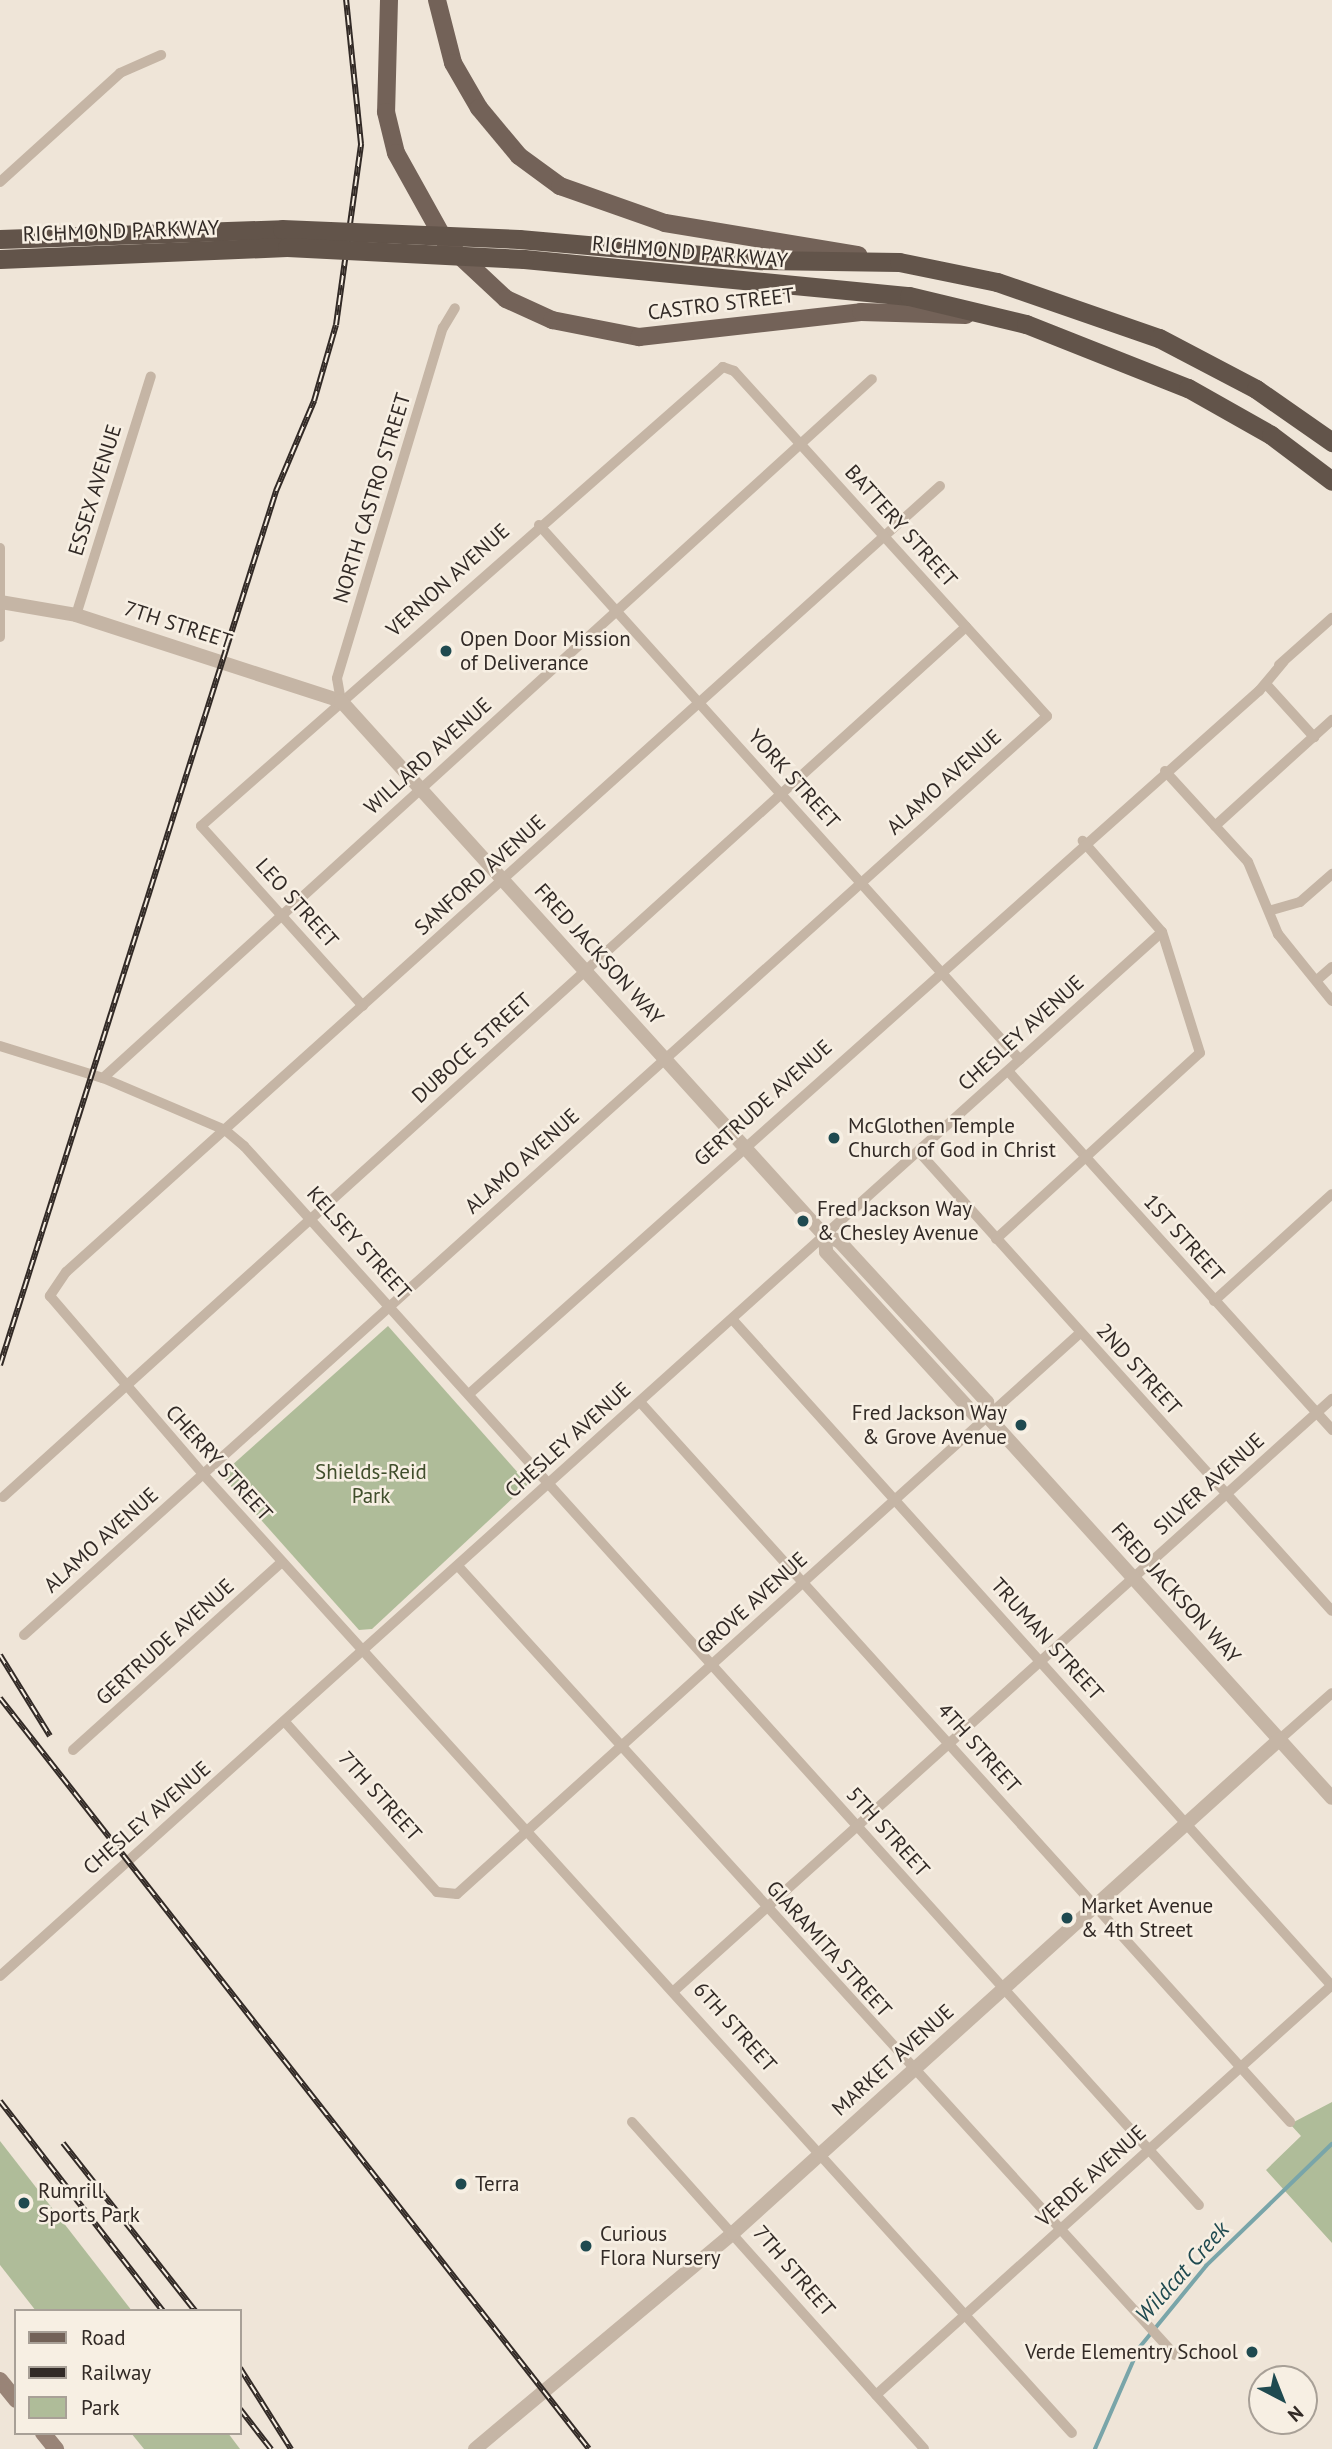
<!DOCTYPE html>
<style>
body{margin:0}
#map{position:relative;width:1332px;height:2449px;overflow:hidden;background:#efe5d8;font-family:"PT Sans",sans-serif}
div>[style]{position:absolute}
.green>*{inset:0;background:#afbc99}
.stream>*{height:3.5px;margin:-1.75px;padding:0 1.75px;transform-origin:1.75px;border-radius:1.75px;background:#79a5a9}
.minor>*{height:10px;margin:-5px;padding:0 5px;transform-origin:5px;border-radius:5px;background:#c5b5a5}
.tertiary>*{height:14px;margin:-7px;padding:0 7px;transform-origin:7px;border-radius:7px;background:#c5b5a5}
.secondary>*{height:16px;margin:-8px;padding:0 8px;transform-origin:8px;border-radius:8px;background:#998477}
.primary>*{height:18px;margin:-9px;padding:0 9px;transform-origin:9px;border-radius:9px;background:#736258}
.trunk>*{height:19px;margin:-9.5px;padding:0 9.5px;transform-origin:9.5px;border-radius:9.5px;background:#62544a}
.rail>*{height:6px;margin-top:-3px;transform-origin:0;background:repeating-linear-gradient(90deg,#f7efe3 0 10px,#322a26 0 20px);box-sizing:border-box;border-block:2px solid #322a26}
.trunk-bridge>*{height:19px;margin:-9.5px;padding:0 9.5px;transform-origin:9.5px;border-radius:9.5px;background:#62544a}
.dots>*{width:19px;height:19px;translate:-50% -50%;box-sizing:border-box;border:4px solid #f7efe3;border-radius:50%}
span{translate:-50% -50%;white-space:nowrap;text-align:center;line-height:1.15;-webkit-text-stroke:5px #f7efe3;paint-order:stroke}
.street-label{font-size:21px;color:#322a26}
.poi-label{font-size:21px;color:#322a26}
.left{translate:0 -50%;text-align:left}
.right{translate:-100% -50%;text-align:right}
.park-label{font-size:21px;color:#404e2b}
.water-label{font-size:23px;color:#1f4a50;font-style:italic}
.legend{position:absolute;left:14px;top:2309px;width:228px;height:126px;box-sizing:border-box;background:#f7efe3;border:2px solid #a8a097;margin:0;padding:9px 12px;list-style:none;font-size:21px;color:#322a26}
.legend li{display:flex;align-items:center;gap:14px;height:35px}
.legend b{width:35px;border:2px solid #a8a097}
.north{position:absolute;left:1248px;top:2365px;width:70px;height:70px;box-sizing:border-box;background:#f7efe3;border:2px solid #a8a097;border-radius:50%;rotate:138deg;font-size:19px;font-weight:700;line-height:28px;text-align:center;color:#322a26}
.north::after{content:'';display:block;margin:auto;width:24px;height:32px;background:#1f4a50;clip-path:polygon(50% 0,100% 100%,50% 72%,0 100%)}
</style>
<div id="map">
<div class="green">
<i style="clip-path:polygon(388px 1326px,528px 1484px,372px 1629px,359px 1630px,221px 1475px)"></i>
<i style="clip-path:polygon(1332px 2102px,1332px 2243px,1266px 2170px,1301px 2136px,1290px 2124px)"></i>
<i style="clip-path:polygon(0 2141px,132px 2311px,36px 2311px,0 2265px)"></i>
<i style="clip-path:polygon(131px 2433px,228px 2433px,240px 2449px,144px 2449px)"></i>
</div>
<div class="stream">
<i style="left:1095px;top:2449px;width:110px;rotate:-66.5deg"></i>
<i style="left:1139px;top:2348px;width:106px;rotate:-50.7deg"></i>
<i style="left:1206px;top:2266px;width:175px;rotate:-44.1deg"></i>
</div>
<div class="minor">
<i style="left:0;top:182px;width:162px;rotate:-42.2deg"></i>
<i style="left:120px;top:73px;width:45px;rotate:-23.7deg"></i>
<i style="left:940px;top:486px;width:1175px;rotate:138.03deg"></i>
<i style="left:66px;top:1272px;width:29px;rotate:124deg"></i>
<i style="left:50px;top:1296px;width:235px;rotate:49.3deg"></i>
<i style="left:203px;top:1474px;width:1294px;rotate:47.82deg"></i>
<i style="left:539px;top:525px;width:719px;rotate:48.04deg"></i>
<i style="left:0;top:548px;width:89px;rotate:90deg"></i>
<i style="left:76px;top:615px;width:250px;rotate:-72.6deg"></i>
<i style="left:1279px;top:665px;width:71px;rotate:-41.6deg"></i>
<i style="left:1266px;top:684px;width:72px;rotate:47.8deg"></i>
<i style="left:341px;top:701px;width:23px;rotate:-100deg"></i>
<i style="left:337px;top:678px;width:366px;rotate:-73.2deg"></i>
<i style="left:443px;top:328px;width:23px;rotate:-59deg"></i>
<i style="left:1165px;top:771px;width:123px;rotate:47.6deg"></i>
<i style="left:1248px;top:862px;width:78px;rotate:67.4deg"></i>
<i style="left:1278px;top:934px;width:86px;rotate:51.1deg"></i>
<i style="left:1215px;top:826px;width:158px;rotate:-42.2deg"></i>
<i style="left:1272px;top:910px;width:29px;rotate:-16deg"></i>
<i style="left:1300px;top:902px;width:43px;rotate:-41.2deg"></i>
<i style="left:1317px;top:980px;width:20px;rotate:-41deg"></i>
<i style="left:0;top:1046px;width:108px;rotate:17.3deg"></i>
<i style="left:103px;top:1078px;width:133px;rotate:23.1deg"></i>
<i style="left:225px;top:1130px;width:25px;rotate:40deg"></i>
<i style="left:244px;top:1146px;width:1426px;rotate:47.96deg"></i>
<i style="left:1008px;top:1071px;width:484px;rotate:47.9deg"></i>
<i style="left:103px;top:1078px;width:1039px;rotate:-42.27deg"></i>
<i style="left:919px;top:1152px;width:617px;rotate:48.02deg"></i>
<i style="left:996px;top:1239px;width:276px;rotate:-42.4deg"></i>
<i style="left:1200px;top:1053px;width:127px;rotate:-107.4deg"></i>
<i style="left:1162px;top:932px;width:121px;rotate:-131deg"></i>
<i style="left:1214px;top:1301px;width:159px;rotate:-42.2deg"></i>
<i style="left:732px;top:1319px;width:897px;rotate:48.03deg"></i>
<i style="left:469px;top:1394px;width:1058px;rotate:-41.67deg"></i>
<i style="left:1259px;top:691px;width:38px;rotate:-50deg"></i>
<i style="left:640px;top:1402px;width:970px;rotate:47.92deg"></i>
<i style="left:3px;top:1497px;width:1298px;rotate:-42.1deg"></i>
<i style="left:458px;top:1566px;width:1066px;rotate:47.74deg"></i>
<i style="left:24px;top:1635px;width:1375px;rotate:-41.93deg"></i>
<i style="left:1047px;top:716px;width:466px;rotate:-132.2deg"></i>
<i style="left:734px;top:371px;width:12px;rotate:-160deg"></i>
<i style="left:723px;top:367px;width:695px;rotate:138.67deg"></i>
<i style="left:201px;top:826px;width:242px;rotate:48deg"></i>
<i style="left:285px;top:1722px;width:228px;rotate:48.2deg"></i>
<i style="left:437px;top:1892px;width:20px;rotate:6deg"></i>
<i style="left:457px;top:1894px;width:838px;rotate:-42deg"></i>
<i style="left:1280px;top:1739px;width:69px;rotate:-41.5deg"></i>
<i style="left:73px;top:1750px;width:281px;rotate:-42deg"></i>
<i style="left:0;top:1976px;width:1562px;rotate:-41.94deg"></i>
<i style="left:675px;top:1990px;width:884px;rotate:-41.97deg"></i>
<i style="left:632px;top:2122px;width:438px;rotate:48.2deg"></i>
<i style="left:876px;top:2395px;width:613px;rotate:-41.96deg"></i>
</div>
<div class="tertiary">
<i style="left:0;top:602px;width:77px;rotate:9.7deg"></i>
<i style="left:76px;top:615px;width:279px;rotate:18deg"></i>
<i style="left:341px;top:701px;width:721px;rotate:47.87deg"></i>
<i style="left:825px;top:1236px;width:15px;rotate:20deg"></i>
<i style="left:839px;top:1241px;width:219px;rotate:47.4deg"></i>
<i style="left:987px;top:1402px;width:15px;rotate:86deg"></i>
<i style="left:825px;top:1236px;width:16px;rotate:86deg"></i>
<i style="left:826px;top:1252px;width:219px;rotate:47.6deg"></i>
<i style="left:974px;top:1414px;width:14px;rotate:12deg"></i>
<i style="left:988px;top:1417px;width:513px;rotate:47.92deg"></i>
<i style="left:475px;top:2449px;width:336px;rotate:-39.9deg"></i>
<i style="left:733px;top:2233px;width:737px;rotate:-42.09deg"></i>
</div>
<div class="secondary">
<i style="left:0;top:2380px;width:26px;rotate:51deg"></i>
<i style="left:43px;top:2433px;width:21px;rotate:51deg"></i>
</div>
<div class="primary">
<i style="left:389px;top:0;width:112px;rotate:91.5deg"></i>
<i style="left:386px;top:112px;width:42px;rotate:76.3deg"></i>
<i style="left:396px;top:153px;width:103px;rotate:60.9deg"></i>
<i style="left:446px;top:243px;width:82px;rotate:43deg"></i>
<i style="left:506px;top:299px;width:51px;rotate:24.5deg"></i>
<i style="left:552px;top:320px;width:89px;rotate:11.1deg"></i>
<i style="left:639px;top:337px;width:223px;rotate:-6.4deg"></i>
<i style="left:861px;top:312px;width:105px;rotate:1.6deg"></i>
<i style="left:437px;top:0;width:65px;rotate:75.7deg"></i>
<i style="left:453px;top:63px;width:52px;rotate:60deg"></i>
<i style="left:479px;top:108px;width:62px;rotate:50.2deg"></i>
<i style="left:519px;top:156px;width:51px;rotate:36.2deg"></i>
<i style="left:560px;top:186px;width:111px;rotate:19.4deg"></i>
<i style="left:665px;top:223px;width:196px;rotate:9.4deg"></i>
</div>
<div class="trunk">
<i style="left:0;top:239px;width:282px;rotate:-2deg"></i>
<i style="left:519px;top:239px;width:243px;rotate:5deg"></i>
<i style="left:761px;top:260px;width:138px;rotate:0.8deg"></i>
<i style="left:899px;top:262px;width:100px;rotate:11.5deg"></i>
<i style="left:997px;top:282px;width:171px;rotate:19.1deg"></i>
<i style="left:1159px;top:338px;width:110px;rotate:27.7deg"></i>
<i style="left:1256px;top:389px;width:93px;rotate:34.9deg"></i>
<i style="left:0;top:259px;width:287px;rotate:-2.4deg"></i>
<i style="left:524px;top:259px;width:387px;rotate:5.5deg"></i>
<i style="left:909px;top:296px;width:120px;rotate:13.5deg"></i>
<i style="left:1026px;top:324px;width:174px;rotate:21.6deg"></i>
<i style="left:1188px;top:388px;width:95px;rotate:29.5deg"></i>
<i style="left:1271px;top:435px;width:76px;rotate:37deg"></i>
</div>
<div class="rail">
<i style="left:0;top:1365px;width:917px;rotate:-72.47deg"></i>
<i style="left:276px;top:491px;width:98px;rotate:-67.1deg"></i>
<i style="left:314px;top:401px;width:79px;rotate:-73.9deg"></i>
<i style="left:336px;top:325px;width:183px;rotate:-82.1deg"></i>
<i style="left:361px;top:144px;width:145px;rotate:-95.9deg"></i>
<i style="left:0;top:1655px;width:95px;rotate:58.3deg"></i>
<i style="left:0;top:1698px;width:954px;rotate:51.89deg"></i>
<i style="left:0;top:2101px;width:266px;rotate:52.2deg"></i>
<i style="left:63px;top:2143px;width:214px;rotate:51.8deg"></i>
<i style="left:240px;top:2368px;width:96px;rotate:57.8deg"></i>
<i style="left:240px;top:2409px;width:51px;rotate:52.2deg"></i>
</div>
<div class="trunk-bridge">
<i style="left:282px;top:229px;width:237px;rotate:2.4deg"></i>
<i style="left:287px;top:247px;width:237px;rotate:2.9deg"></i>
</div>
<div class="dots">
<i style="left:446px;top:651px;background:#1f4a50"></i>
<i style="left:834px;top:1138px;background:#1f4a50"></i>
<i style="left:803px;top:1221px;background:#1f4a50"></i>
<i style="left:1021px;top:1425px;background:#1f4a50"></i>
<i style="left:1067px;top:1918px;background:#1f4a50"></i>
<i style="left:461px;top:2184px;background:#1f4a50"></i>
<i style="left:24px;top:2203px;background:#1f4a50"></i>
<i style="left:586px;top:2246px;background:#1f4a50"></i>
<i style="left:1252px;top:2352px;background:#1f4a50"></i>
</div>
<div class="street-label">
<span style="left:121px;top:231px;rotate:-2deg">RICHMOND PARKWAY</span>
<span style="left:690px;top:252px;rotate:5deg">RICHMOND PARKWAY</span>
<span style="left:721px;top:304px;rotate:-7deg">CASTRO STREET</span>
<span style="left:95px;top:490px;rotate:-73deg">ESSEX AVENUE</span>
<span style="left:372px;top:498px;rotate:-73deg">NORTH CASTRO STREET</span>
<span style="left:901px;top:526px;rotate:48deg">BATTERY STREET</span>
<span style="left:448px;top:580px;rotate:-42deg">VERNON AVENUE</span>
<span style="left:178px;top:625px;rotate:18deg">7TH STREET</span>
<span style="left:428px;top:756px;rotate:-42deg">WILLARD AVENUE</span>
<span style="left:794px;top:779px;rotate:48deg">YORK STREET</span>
<span style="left:944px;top:782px;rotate:-42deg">ALAMO AVENUE</span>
<span style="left:480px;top:875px;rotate:-42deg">SANFORD AVENUE</span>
<span style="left:297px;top:903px;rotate:48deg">LEO STREET</span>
<span style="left:599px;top:954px;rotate:48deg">FRED JACKSON WAY</span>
<span style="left:1021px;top:1033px;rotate:-42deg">CHESLEY AVENUE</span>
<span style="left:472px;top:1048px;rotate:-42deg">DUBOCE STREET</span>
<span style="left:763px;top:1103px;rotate:-42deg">GERTRUDE AVENUE</span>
<span style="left:522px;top:1161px;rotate:-42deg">ALAMO AVENUE</span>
<span style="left:1184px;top:1238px;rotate:48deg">1ST STREET</span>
<span style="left:359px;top:1243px;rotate:48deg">KELSEY STREET</span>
<span style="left:1139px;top:1369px;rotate:48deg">2ND STREET</span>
<span style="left:568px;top:1440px;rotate:-42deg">CHESLEY AVENUE</span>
<span style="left:219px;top:1463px;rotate:48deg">CHERRY STREET</span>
<span style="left:1209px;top:1484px;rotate:-42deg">SILVER AVENUE</span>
<span style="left:101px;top:1540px;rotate:-42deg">ALAMO AVENUE</span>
<span style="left:1176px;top:1593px;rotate:48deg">FRED JACKSON WAY</span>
<span style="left:752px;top:1603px;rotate:-42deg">GROVE AVENUE</span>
<span style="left:1047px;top:1639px;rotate:48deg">TRUMAN STREET</span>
<span style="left:165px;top:1642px;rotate:-42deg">GERTRUDE AVENUE</span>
<span style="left:979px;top:1748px;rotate:48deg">4TH STREET</span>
<span style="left:380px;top:1796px;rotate:48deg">7TH STREET</span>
<span style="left:147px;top:1818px;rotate:-41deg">CHESLEY AVENUE</span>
<span style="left:888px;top:1832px;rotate:48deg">5TH STREET</span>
<span style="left:829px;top:1949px;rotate:48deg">GIARAMITA STREET</span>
<span style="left:735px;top:2027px;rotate:48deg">6TH STREET</span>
<span style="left:893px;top:2060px;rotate:-42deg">MARKET AVENUE</span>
<span style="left:1091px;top:2176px;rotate:-42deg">VERDE AVENUE</span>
<span style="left:794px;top:2271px;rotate:49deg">7TH STREET</span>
</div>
<div class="poi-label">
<span class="left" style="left:460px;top:651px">Open Door Mission<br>of Deliverance</span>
<span class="left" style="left:848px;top:1138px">McGlothen Temple<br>Church of God in Christ</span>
<span class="left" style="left:817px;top:1221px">Fred Jackson Way<br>&amp; Chesley Avenue</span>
<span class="right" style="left:1007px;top:1425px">Fred Jackson Way<br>&amp; Grove Avenue</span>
<span class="left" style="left:1081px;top:1918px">Market Avenue<br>&amp; 4th Street</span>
<span class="left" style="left:475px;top:2184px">Terra</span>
<span class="left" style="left:38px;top:2203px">Rumrill<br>Sports Park</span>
<span class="left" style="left:600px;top:2246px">Curious<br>Flora Nursery</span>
<span class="right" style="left:1238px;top:2352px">Verde Elementry School</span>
</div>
<div class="park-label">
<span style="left:371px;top:1484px">Shields-Reid<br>Park</span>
</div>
<div class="water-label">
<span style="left:1182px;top:2272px;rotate:-48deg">Wildcat Creek</span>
</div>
<ul class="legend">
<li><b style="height:9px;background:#736258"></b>Road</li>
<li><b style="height:9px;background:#322a26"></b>Railway</li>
<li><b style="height:19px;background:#afbc99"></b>Park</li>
</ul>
<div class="north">N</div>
</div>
